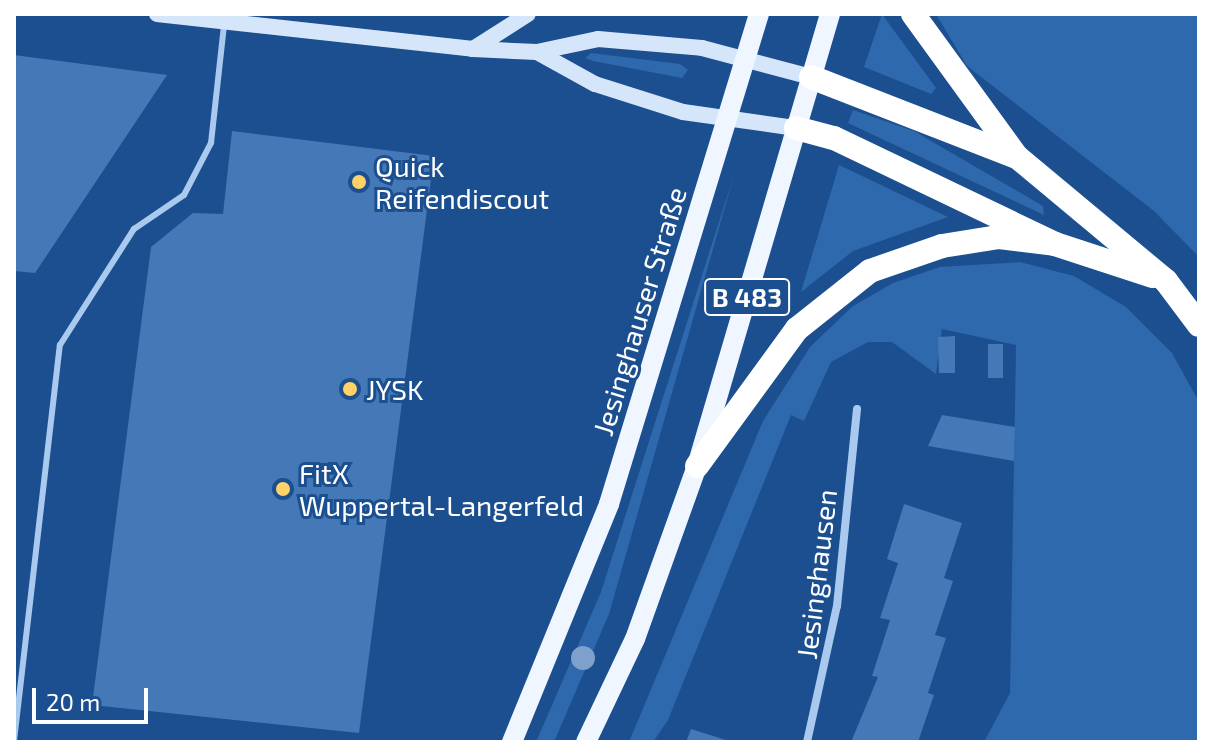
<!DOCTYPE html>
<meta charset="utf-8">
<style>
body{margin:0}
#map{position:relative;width:1213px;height:756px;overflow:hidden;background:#1b4f8f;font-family:"Exo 2",sans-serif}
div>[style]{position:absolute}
.green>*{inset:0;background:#2e69ad}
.building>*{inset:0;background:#4478b7}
.lane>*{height:6px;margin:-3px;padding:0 3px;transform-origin:3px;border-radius:3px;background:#a9c9ee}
.street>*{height:8px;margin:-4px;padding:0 4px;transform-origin:4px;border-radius:4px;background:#a9c9ee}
.secondary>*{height:16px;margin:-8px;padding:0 8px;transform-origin:8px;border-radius:8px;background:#d6e6fa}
.primary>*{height:20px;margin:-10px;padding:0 10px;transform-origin:10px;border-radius:10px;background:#f0f6ff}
.highway>*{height:24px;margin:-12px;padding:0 12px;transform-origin:12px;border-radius:12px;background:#fff}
.trees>*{width:24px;height:24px;margin:-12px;border-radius:50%;background:#7ea0ca}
.dots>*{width:22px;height:22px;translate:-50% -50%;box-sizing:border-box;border:4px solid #1b4f8f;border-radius:50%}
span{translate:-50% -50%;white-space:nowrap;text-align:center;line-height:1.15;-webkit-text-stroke:6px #1b4f8f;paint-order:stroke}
.shield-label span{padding:2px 6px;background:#1b4f8f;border:2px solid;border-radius:6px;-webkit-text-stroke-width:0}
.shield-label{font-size:26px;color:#fff;font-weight:700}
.poi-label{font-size:28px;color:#fff}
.left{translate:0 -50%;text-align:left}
.street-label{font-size:28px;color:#fff}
.frame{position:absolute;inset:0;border:16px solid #fff;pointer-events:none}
.scale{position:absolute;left:32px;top:688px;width:116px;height:36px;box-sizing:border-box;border:4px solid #fff;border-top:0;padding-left:10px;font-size:24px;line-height:28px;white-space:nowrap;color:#fff;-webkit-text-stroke:6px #1b4f8f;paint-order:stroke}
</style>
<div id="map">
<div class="green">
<i style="clip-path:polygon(882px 14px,936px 88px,931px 94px,864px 67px)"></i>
<i style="clip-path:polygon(936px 14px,1199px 14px,1199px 257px,1154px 211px,967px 66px)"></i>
<i style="clip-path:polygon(591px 53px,680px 64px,688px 70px,682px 78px,593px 61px,585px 58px)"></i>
<i style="clip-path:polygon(853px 110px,914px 131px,1043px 206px,1044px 215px,848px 123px)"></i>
<i style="clip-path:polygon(839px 165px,948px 217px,853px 251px,801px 292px)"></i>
<i style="clip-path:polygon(734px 175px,609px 614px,554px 742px,536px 742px,601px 592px)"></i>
<i style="clip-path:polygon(1020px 262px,1074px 276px,1126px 307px,1172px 353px,1199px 402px,1199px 742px,984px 742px,1010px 693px,1016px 345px,942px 329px,936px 374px,892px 342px,868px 342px,831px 362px,804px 421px,791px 415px,668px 720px,653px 742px,629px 742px,763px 421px,810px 347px,853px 306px,893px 283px,940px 267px)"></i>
</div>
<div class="building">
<i style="clip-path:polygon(14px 55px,167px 75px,35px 273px,14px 271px)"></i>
<i style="clip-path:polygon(232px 131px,434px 156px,359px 733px,92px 705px,151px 247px,193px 213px,223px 214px)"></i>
<i style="clip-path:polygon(955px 336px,955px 373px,939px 373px,938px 337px)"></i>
<i style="clip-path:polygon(988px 344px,1003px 344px,1003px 378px,988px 378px)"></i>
<i style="clip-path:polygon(942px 415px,1015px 427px,1014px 461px,928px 446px)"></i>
<i style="clip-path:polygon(904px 504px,962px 523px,944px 578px,953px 581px,935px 635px,946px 638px,928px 693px,934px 695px,918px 742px,851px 742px,878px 677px,872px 676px,890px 620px,880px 618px,898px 563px,887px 559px)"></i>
<i style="clip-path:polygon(691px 729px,729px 741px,729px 742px,686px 742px)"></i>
</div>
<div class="lane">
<i style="left:14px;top:741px;width:399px;rotate:-83.4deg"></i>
<i style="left:60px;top:345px;width:138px;rotate:-57.5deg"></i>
<i style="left:134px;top:229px;width:60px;rotate:-34.2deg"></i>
<i style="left:184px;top:195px;width:59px;rotate:-62.6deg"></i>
<i style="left:211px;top:143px;width:119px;rotate:-83.7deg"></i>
</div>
<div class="street">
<i style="left:807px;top:742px;width:139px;rotate:-77.6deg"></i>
<i style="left:837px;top:606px;width:198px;rotate:-84.2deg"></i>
</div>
<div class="secondary">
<i style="left:157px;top:14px;width:318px;rotate:6.3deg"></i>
<i style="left:473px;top:49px;width:64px;rotate:2.7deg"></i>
<i style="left:537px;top:52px;width:62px;rotate:-12deg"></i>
<i style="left:598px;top:39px;width:104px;rotate:4.9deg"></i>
<i style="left:702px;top:48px;width:113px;rotate:14.9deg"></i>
<i style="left:473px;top:49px;width:65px;rotate:-32.5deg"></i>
<i style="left:537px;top:52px;width:66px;rotate:28.9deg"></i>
<i style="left:595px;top:84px;width:92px;rotate:17.7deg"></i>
<i style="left:683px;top:112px;width:114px;rotate:8.1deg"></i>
</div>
<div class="primary">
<i style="left:512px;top:742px;width:257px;rotate:-67.8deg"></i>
<i style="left:609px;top:504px;width:512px;rotate:-72.98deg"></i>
<i style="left:586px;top:742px;width:114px;rotate:-64.6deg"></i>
<i style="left:635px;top:639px;width:184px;rotate:-70.3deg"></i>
<i style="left:697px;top:466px;width:471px;rotate:-73.6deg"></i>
</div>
<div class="highway">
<i style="left:913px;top:14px;width:175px;rotate:54deg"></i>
<i style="left:1016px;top:156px;width:195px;rotate:39.8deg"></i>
<i style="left:1166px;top:281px;width:55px;rotate:53.1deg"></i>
<i style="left:811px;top:77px;width:218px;rotate:21.3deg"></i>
<i style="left:796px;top:128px;width:39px;rotate:15deg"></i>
<i style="left:834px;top:138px;width:245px;rotate:25.6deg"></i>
<i style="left:1055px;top:244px;width:103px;rotate:18.1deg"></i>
<i style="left:697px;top:466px;width:170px;rotate:-53.9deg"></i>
<i style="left:797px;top:329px;width:93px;rotate:-38.5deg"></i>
<i style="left:870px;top:271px;width:76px;rotate:-19.1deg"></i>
<i style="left:942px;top:246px;width:58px;rotate:-9deg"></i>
<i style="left:999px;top:237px;width:56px;rotate:7.1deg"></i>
</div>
<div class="trees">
<i style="left:583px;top:658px"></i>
</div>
<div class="dots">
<i style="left:359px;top:182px;background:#ffd166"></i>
<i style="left:350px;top:389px;background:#ffd166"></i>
<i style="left:283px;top:489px;background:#ffd166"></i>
</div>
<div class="shield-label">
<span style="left:747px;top:297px">B 483</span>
</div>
<div class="poi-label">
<span class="left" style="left:375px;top:182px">Quick<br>Reifendiscout</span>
<span class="left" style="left:366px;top:389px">JYSK</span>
<span class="left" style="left:299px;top:489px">FitX<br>Wuppertal-Langerfeld</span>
</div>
<div class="street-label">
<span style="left:639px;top:311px;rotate:-73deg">Jesinghauser Straße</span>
<span style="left:816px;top:574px;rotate:-83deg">Jesinghausen</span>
</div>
<div class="frame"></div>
<div class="scale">20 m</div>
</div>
